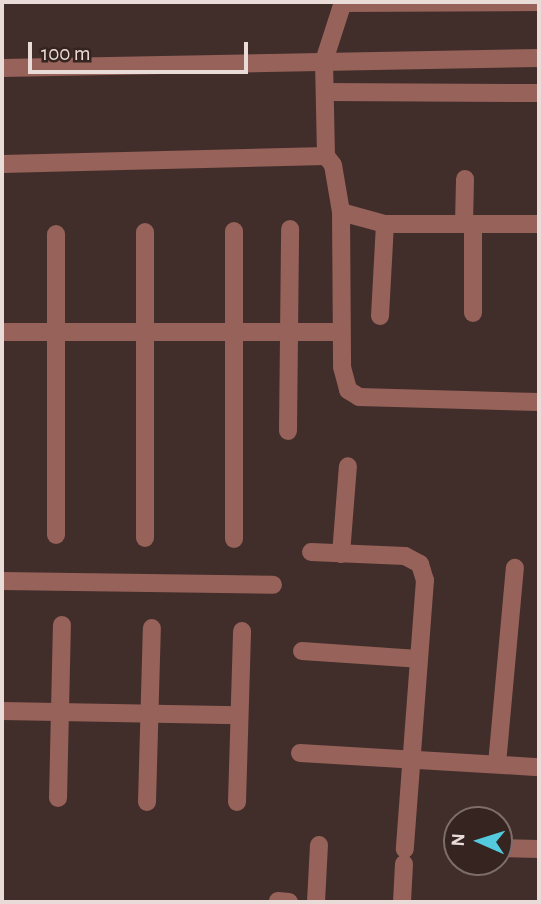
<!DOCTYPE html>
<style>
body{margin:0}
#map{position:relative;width:541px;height:904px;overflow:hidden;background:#412d2a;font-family:"Alegreya Sans",sans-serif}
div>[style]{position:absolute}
.minor>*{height:18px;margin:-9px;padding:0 9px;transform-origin:9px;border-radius:9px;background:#966259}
span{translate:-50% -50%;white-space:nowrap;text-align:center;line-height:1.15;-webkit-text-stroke:5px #362420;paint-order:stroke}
.frame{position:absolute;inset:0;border:4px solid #e8dbd8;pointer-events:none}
.north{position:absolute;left:443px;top:806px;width:70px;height:70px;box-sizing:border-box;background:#362420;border:2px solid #7d6d6a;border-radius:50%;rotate:273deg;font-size:19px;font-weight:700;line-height:28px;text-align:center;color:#e8dbd8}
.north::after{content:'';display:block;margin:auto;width:24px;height:32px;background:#54cade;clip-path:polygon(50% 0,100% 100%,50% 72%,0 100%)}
.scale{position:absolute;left:28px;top:42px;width:220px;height:32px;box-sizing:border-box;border:4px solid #e8dbd8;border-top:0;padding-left:9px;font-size:21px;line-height:24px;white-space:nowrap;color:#e8dbd8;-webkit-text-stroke:5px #362420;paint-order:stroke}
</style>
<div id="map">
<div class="minor">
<i style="left:343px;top:3px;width:196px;rotate:-0.3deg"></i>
<i style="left:2px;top:68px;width:537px;rotate:-1.07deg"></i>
<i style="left:325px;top:92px;width:214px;rotate:0.3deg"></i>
<i style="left:326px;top:156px;width:11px;rotate:52deg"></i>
<i style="left:333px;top:165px;width:48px;rotate:80.3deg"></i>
<i style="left:341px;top:212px;width:46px;rotate:15.3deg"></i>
<i style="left:385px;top:224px;width:154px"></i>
<i style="left:2px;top:164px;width:324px;rotate:-1.4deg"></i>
<i style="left:326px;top:156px;width:95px;rotate:-91.2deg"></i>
<i style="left:324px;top:61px;width:62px;rotate:-72.1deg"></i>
<i style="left:341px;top:212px;width:155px;rotate:89.6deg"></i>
<i style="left:342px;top:367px;width:24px;rotate:75deg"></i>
<i style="left:348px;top:390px;width:13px;rotate:32deg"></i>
<i style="left:359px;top:397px;width:180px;rotate:1.6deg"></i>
<i style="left:464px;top:224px;width:45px;rotate:-88.7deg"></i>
<i style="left:473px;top:224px;width:89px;rotate:90deg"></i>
<i style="left:234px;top:231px;width:308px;rotate:90deg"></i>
<i style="left:380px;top:316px;width:92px;rotate:-86.9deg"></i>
<i style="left:2px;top:332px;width:332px"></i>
<i style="left:288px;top:431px;width:202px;rotate:-89.4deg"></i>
<i style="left:56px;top:535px;width:301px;rotate:-90deg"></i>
<i style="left:145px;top:538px;width:306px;rotate:-90deg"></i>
<i style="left:311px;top:552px;width:94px;rotate:2.4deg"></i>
<i style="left:405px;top:556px;width:17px;rotate:28deg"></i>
<i style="left:420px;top:564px;width:17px;rotate:73deg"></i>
<i style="left:425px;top:580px;width:270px;rotate:94.3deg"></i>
<i style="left:341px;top:554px;width:88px;rotate:-85.5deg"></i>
<i style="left:2px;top:581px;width:271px;rotate:0.8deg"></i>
<i style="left:302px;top:651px;width:116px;rotate:3.9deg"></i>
<i style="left:2px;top:711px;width:237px;rotate:1deg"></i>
<i style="left:300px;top:753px;width:239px;rotate:3.4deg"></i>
<i style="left:497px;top:764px;width:197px;rotate:-84.8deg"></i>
<i style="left:58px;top:798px;width:173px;rotate:-88.7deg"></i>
<i style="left:147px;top:802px;width:174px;rotate:-88.4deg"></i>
<i style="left:237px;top:802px;width:171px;rotate:-88.3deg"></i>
<i style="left:456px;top:846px;width:1px"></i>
<i style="left:499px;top:848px;width:40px;rotate:1.4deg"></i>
<i style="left:278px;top:901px;width:11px;rotate:5deg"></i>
<i style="left:316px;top:902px;width:57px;rotate:-87deg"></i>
<i style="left:402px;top:902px;width:38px;rotate:-87deg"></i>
</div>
<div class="frame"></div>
<div class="north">N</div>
<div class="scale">100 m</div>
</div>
